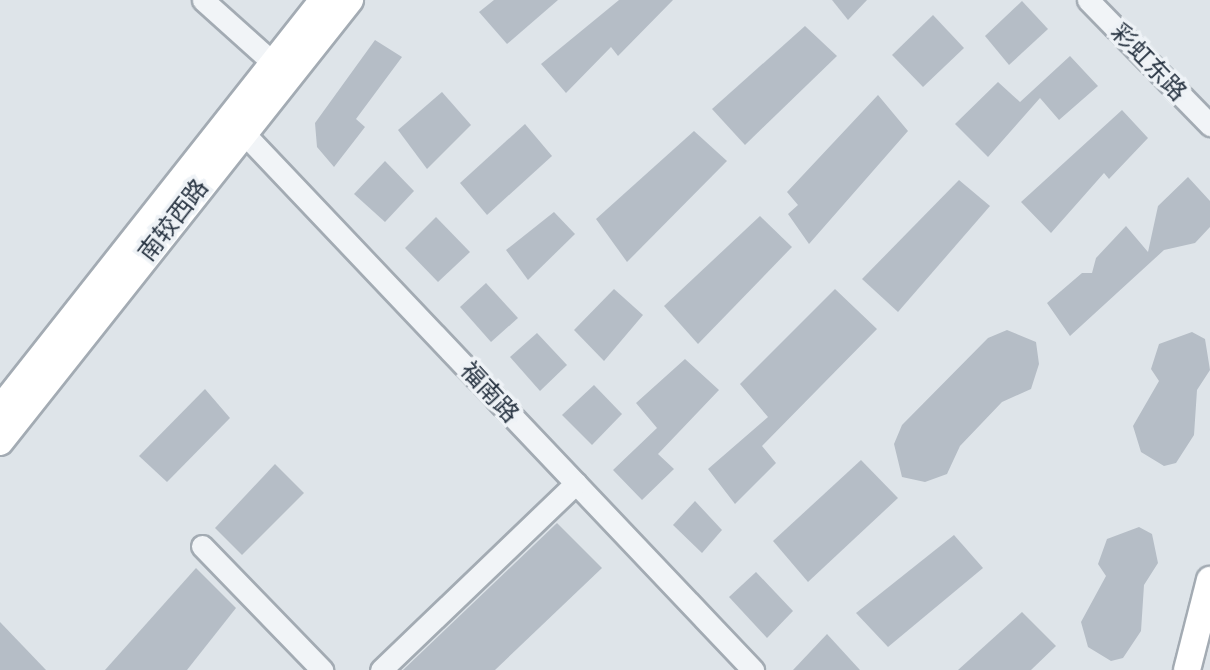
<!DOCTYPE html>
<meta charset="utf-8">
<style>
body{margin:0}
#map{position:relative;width:1210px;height:670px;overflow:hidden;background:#dee4e9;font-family:"DM Sans","Noto Sans SC",sans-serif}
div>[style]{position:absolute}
.building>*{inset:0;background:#b5bdc6}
.roads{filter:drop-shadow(2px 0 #a3abb3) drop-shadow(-2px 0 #a3abb3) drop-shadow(0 2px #a3abb3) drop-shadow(0 -2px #a3abb3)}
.minor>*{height:21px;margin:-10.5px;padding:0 10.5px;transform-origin:10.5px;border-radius:10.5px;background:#f1f4f7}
.major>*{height:26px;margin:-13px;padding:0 13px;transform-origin:13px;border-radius:13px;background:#fff}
span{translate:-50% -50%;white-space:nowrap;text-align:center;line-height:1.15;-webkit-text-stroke:7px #eef2f6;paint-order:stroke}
.street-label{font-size:24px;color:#273341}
</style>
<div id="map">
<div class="building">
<i style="clip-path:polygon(494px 0,558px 0,507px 44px,479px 12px)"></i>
<i style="clip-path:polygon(619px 0,673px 0,618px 56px,611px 47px,566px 93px,541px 64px)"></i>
<i style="clip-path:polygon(832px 0,867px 0,848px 20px)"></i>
<i style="clip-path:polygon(1022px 1px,1048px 29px,1009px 65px,985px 36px)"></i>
<i style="clip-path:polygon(933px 15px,964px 48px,923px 87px,892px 55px)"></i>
<i style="clip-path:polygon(805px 26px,837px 56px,745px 145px,712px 109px)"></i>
<i style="clip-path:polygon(375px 40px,402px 57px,356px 119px,365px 127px,334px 167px,317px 147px,315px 123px)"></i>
<i style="clip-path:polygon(1070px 56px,1098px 86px,1059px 120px,1040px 98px,988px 157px,955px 124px,998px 82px,1020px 102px)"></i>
<i style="clip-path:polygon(442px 92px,471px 125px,427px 169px,398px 130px)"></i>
<i style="clip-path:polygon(878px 95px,908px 131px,809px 244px,788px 214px,798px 205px,787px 192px)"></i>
<i style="clip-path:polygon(1122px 110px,1148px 138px,1109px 179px,1104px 173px,1051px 233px,1021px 202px)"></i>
<i style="clip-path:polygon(525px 124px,552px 156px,487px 215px,460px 183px)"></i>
<i style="clip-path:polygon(694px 131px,727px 161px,627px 262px,596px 219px)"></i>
<i style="clip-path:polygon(385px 161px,414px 191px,385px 222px,354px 194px)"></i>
<i style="clip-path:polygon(1188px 177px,1210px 201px,1210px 227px,1195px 243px,1164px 250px,1070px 336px,1047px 303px,1082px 273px,1092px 273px,1096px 258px,1126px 226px,1148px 252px,1158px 206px)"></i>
<i style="clip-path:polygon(959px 180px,990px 206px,898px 312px,862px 279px)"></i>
<i style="clip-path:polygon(554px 212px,575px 234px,528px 280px,506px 250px)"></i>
<i style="clip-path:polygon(760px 216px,792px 247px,698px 344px,664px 306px)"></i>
<i style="clip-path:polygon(436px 217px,470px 252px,438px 282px,405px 248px)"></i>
<i style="clip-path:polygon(486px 283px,518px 318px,491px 342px,460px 307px)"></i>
<i style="clip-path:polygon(614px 289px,643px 315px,604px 361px,574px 330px)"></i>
<i style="clip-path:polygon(835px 289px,877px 329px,762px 446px,776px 463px,735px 504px,708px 469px,768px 417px,740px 384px)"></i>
<i style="clip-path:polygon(1007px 330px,1036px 342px,1039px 364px,1031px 389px,1002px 402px,960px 446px,947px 474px,925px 482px,902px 477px,894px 444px,902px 425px,988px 338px)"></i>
<i style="clip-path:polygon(1192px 332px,1205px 339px,1210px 370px,1197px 390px,1194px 435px,1176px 463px,1164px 466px,1141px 452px,1133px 426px,1159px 381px,1151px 369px,1159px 344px)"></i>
<i style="clip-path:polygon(537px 333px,567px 365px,540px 391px,510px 357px)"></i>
<i style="clip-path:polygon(685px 359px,719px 390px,658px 454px,674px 469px,642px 500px,613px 470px,657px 428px,636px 403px)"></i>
<i style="clip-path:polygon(594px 385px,622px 414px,592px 445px,562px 415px)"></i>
<i style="clip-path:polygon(205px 389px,230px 418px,167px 482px,139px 456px)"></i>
<i style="clip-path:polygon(861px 460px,898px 498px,808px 582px,773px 541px)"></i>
<i style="clip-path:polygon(275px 464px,304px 493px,242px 555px,215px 528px)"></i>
<i style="clip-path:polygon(695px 501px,722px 530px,702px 553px,673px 525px)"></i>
<i style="clip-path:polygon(557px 523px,602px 568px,495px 670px,403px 670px)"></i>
<i style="clip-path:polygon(1139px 527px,1152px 534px,1158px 563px,1144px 585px,1141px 631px,1123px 658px,1111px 661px,1088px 647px,1081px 622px,1106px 576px,1098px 564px,1107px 539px)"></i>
<i style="clip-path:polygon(954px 535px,983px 568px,888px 647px,856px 613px)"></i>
<i style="clip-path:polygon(196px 568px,236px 608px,187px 670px,105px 670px)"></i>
<i style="clip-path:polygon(756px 572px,793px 611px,767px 638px,729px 597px)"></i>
<i style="clip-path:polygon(1022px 612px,1056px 646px,1031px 670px,958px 670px)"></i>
<i style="clip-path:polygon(0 622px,46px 670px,0 670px)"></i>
<i style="clip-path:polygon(827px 634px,860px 670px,793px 670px)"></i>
</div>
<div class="roads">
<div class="minor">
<i style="left:203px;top:0;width:93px;rotate:41.9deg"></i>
<i style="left:1088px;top:0;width:175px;rotate:45.7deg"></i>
<i style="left:235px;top:124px;width:753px;rotate:46.51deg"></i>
<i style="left:202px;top:546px;width:173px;rotate:45.9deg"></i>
<i style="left:381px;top:670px;width:270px;rotate:-43.8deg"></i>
</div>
<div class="major">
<i style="left:0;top:409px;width:521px;rotate:-51.7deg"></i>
<i style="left:0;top:442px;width:564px;rotate:-51.63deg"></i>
<i style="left:1187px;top:670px;width:93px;rotate:-75.7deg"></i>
</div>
</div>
<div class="street-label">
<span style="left:1149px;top:62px;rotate:46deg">彩虹东路</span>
<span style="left:173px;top:220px;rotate:-52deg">南较西路</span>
<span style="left:490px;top:392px;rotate:47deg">福南路</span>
</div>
</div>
